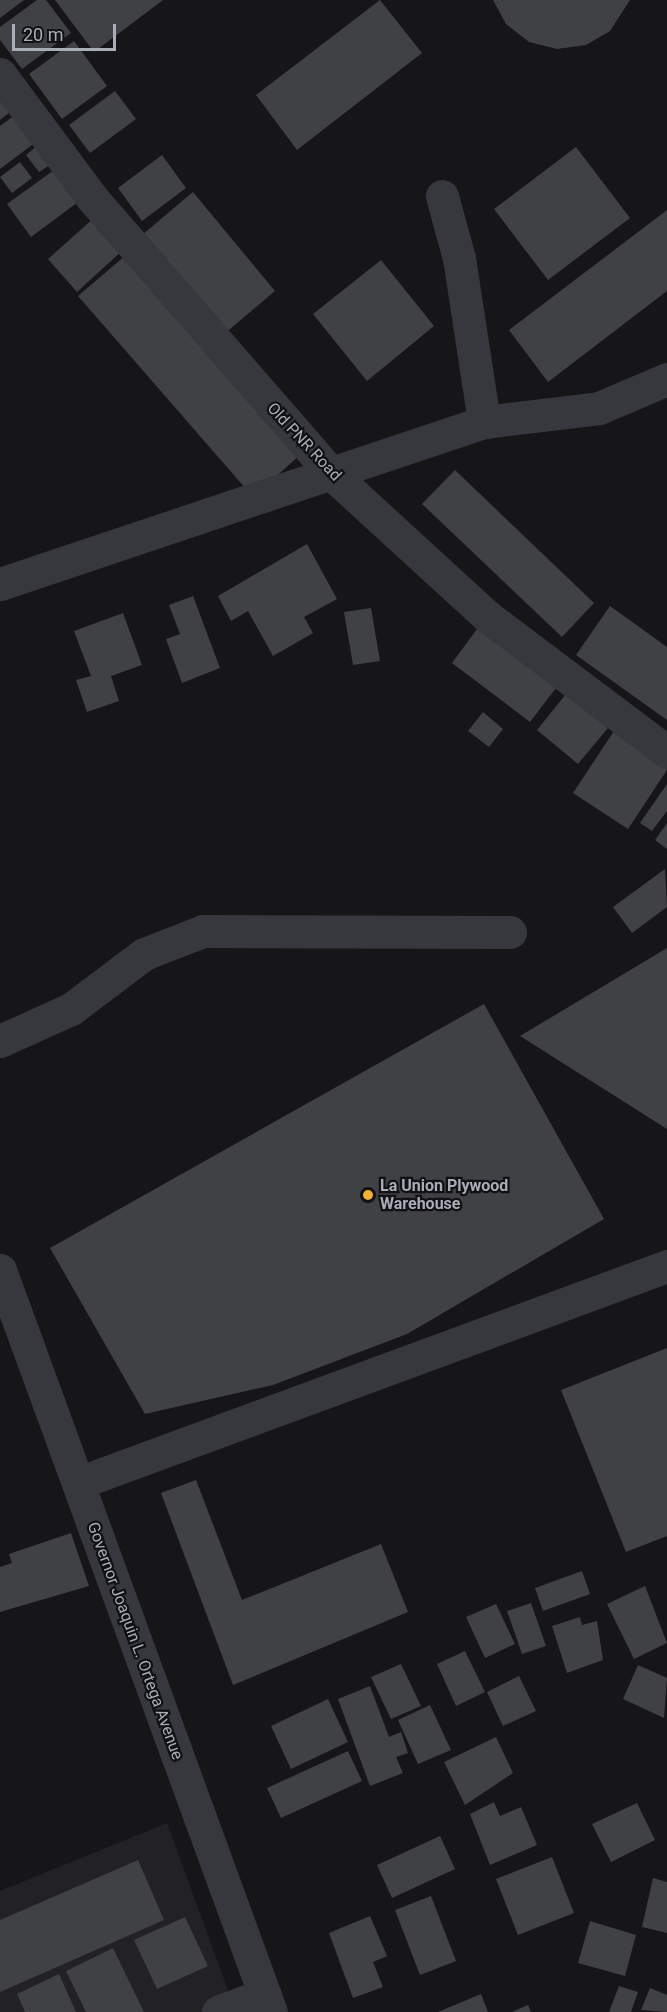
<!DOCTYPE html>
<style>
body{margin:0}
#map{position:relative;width:667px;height:2012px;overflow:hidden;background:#161618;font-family:Roboto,sans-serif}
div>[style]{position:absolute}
.built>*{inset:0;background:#222225}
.building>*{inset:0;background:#404145}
.minor>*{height:33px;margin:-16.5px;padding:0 16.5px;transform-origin:16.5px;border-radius:16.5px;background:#37383d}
.dots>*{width:16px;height:16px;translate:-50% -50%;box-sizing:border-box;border:3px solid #111113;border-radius:50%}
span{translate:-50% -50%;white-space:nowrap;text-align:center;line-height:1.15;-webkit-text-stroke:4.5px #111113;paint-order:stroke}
.street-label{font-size:16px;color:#a8adb8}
.poi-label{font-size:16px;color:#a8adb8;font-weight:700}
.left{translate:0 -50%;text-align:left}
.scale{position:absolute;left:12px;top:24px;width:104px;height:27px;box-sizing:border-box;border:3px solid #a8adb8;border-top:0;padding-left:8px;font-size:18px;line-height:21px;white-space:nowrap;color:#a8adb8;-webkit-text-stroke:4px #111113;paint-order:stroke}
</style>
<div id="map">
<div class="built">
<i style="clip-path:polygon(167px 1823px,236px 2012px,0 2012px,0 1891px)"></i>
</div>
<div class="building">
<i style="clip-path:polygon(0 0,24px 0,0 18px)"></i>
<i style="clip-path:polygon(37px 0,46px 0,71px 33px,22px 69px,0 40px,0 27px)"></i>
<i style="clip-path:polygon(55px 0,163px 0,94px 52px)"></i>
<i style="clip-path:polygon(380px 0,422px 53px,297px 150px,256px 95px)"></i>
<i style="clip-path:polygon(493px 0,630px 0,610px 31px,586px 45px,557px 49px,529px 42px,506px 24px)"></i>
<i style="clip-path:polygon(74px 41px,107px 86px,62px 119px,29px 74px)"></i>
<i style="clip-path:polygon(0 89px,14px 109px,0 120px)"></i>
<i style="clip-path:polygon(115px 91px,136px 119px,90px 153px,69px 125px)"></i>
<i style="clip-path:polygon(15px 115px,36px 142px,0 169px,0 126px)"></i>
<i style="clip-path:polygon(42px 142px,56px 161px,39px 172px,26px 155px)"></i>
<i style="clip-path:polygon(576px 147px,630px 218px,548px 280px,494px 209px)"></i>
<i style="clip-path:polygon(162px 155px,186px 188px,142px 221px,118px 188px)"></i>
<i style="clip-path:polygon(20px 162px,32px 178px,12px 193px,0 177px)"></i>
<i style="clip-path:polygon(54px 170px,78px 202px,31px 237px,7px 204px)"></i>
<i style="clip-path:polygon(193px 192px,275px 291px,224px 334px,142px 235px)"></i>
<i style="clip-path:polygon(667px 210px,667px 291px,548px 382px,509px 330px)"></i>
<i style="clip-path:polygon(95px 217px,123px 250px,77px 292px,48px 259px)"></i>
<i style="clip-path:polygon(126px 255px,300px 455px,253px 497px,78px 296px)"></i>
<i style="clip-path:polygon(381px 260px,434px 326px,367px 381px,313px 314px)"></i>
<i style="clip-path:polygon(455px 470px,594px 603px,562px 637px,422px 504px)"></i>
<i style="clip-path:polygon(307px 544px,337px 599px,304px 617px,313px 633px,273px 656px,248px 611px,231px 621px,218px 596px)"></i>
<i style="clip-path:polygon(193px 596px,220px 668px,182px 683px,166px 639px,180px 634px,169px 605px)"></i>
<i style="clip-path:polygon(610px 606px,667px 647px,667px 720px,576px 655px)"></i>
<i style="clip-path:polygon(371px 608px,380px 661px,353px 665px,344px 612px)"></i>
<i style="clip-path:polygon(123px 613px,142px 665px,111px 676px,119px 701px,87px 712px,76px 680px,91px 676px,74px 631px)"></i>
<i style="clip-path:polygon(480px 625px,559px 684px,530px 722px,452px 663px)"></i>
<i style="clip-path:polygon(566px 694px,608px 728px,578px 764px,537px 730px)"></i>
<i style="clip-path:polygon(483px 712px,503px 729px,489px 747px,468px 731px)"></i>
<i style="clip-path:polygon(616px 728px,667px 762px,667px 770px,628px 829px,573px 793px)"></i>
<i style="clip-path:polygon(667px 784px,667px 811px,652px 831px,640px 823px)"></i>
<i style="clip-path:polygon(667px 823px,667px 849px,655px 840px)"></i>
<i style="clip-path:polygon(665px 869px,667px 907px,632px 933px,613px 907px)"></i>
<i style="clip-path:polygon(667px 948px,667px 1129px,520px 1036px)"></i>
<i style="clip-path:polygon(484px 1004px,604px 1219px,407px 1334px,273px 1385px,145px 1414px,50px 1248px)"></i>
<i style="clip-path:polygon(667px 1348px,667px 1536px,626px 1552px,561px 1390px)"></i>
<i style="clip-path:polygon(196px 1480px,242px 1600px,381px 1544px,408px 1612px,233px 1685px,161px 1493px)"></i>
<i style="clip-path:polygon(71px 1533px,89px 1586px,0 1612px,0 1567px,12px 1563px,9px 1554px)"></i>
<i style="clip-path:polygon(582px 1571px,590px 1594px,543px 1611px,535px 1588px)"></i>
<i style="clip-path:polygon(645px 1586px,667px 1643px,634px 1659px,607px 1604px)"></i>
<i style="clip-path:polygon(531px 1603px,546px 1646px,522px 1654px,507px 1611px)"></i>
<i style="clip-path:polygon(496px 1604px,515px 1644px,485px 1658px,466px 1617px)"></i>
<i style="clip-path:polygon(580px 1617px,582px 1625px,597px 1621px,603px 1660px,567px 1673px,552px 1626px)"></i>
<i style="clip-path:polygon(465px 1651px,485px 1692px,456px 1706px,437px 1664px)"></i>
<i style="clip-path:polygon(401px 1664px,421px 1706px,391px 1719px,371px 1677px)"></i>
<i style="clip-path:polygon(638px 1665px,667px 1678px,664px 1718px,623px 1699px)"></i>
<i style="clip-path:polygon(519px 1676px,536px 1711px,503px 1726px,487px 1692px)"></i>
<i style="clip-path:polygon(370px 1686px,389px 1737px,401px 1732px,408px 1753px,396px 1757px,403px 1773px,370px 1786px,338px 1699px)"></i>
<i style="clip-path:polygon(328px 1699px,348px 1742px,291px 1769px,271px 1726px)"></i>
<i style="clip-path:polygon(430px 1705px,451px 1750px,418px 1764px,398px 1720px)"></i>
<i style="clip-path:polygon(496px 1737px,513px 1773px,465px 1805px,444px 1762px)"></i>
<i style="clip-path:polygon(348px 1751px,362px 1781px,281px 1818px,267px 1788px)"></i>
<i style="clip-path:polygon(494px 1802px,500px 1816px,521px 1807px,537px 1845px,490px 1865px,470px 1814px)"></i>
<i style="clip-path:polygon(637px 1803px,655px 1840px,611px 1862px,592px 1824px)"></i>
<i style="clip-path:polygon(440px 1836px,455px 1869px,392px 1898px,377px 1865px)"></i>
<i style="clip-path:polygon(552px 1857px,574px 1913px,518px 1935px,496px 1879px)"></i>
<i style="clip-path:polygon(138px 1860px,164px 1920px,0 1992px,0 1920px)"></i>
<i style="clip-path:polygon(653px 1878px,667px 1882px,667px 1933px,642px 1927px)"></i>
<i style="clip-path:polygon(431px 1896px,456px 1961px,420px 1975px,395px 1910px)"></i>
<i style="clip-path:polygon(370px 1916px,387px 1956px,373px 1962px,383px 1987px,353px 1998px,329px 1933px)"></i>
<i style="clip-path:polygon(185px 1917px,208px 1966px,157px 1989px,134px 1940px)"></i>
<i style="clip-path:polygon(590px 1921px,636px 1935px,625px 1976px,578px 1963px)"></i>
<i style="clip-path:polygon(113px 1948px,144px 2012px,86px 2012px,66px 1971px)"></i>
<i style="clip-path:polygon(59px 1974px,76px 2012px,25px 2012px,17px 1994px)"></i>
<i style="clip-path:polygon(619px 1986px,638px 1992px,631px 2012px,609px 2012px)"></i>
<i style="clip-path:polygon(650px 1988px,667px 1995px,667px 2012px,641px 2010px)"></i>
<i style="clip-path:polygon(481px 1994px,488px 2012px,438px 2012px)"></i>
<i style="clip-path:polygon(528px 2005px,531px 2012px,512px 2012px)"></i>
</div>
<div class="minor">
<i style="left:0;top:74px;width:154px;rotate:53.4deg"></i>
<i style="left:92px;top:198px;width:369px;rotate:49deg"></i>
<i style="left:334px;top:476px;width:209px;rotate:42.5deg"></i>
<i style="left:488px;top:617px;width:224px;rotate:37deg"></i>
<i style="left:442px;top:196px;width:64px;rotate:74.7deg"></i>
<i style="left:459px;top:258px;width:166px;rotate:81.3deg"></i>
<i style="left:0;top:584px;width:510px;rotate:-18.51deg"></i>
<i style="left:484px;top:422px;width:116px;rotate:-6.9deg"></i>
<i style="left:599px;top:408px;width:74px;rotate:-23.1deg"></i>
<i style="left:0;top:1041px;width:78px;rotate:-24.3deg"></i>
<i style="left:71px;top:1009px;width:91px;rotate:-37deg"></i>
<i style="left:144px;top:954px;width:63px;rotate:-21.3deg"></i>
<i style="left:203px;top:931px;width:307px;rotate:0.2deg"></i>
<i style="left:0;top:1270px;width:790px;rotate:69.94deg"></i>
<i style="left:78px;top:1483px;width:628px;rotate:-20.22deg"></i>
<i style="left:218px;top:2012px;width:50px;rotate:-21deg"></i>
</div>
<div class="dots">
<i style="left:368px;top:1195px;background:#f2b134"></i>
</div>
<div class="street-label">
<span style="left:304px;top:442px;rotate:47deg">Old PNR Road</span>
<span style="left:135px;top:1641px;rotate:70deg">Governor Joaquin L. Ortega Avenue</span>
</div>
<div class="poi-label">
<span class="left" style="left:380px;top:1195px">La Union Plywood<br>Warehouse</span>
</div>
<div class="scale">20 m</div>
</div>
